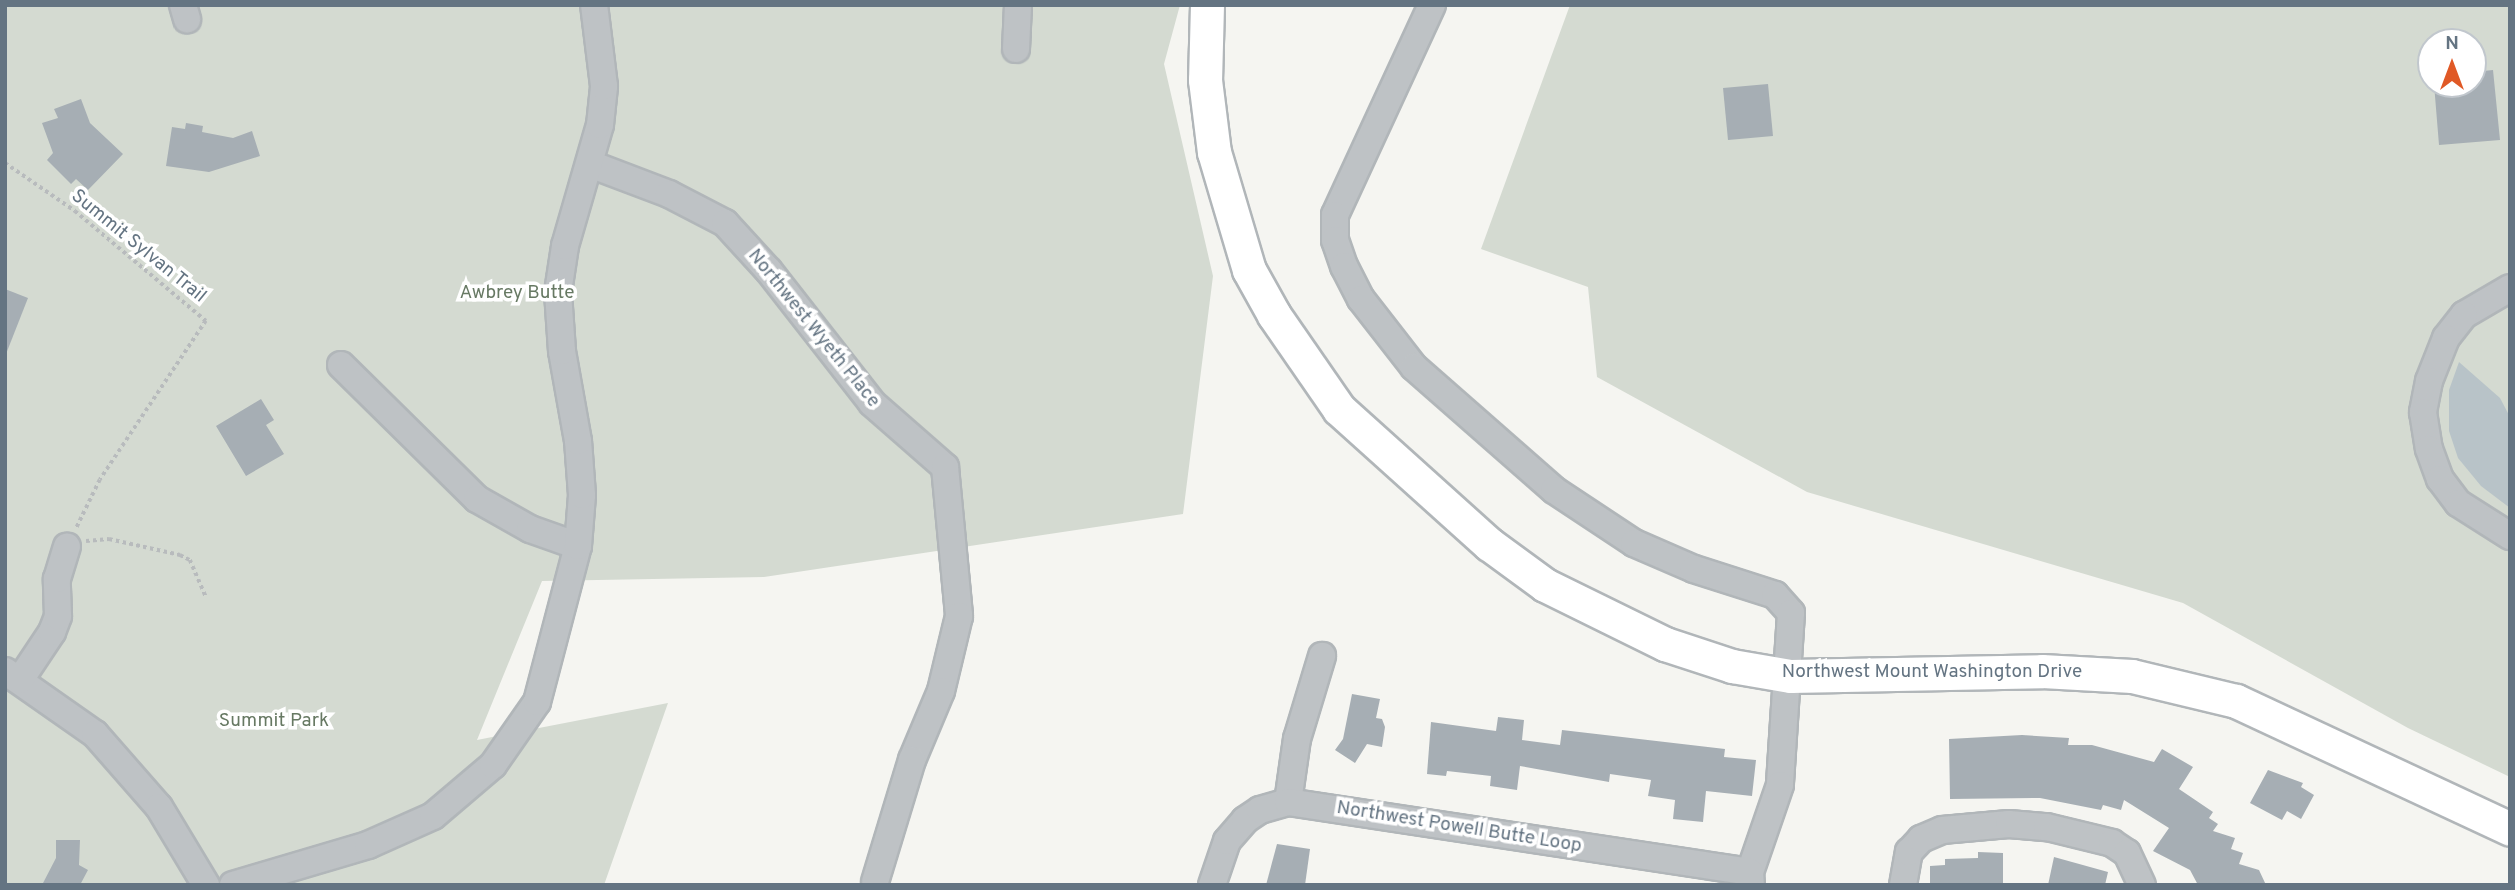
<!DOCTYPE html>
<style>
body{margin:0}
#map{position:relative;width:2515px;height:890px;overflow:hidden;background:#f5f5f1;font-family:Overpass,sans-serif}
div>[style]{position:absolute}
.green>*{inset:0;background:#d4dad1}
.water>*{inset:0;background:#b8c3c8}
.building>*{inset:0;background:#a6aeb4}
.path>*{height:3.5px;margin-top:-1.75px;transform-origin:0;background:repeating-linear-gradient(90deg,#b8bbbd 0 3.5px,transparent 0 7px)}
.roads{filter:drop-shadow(2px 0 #b1b6b9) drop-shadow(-2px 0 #b1b6b9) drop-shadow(0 2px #b1b6b9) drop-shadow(0 -2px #b1b6b9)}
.minor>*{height:26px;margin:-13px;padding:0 13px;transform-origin:13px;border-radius:13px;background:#bec2c5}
.major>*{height:33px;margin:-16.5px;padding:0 16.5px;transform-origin:16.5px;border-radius:16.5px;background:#fff}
span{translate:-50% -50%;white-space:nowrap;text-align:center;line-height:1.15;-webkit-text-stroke:7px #fff;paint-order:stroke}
.street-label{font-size:19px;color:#647482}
.park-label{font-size:19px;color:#677963}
.frame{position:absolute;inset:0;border:7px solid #647482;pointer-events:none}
.north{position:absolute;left:2417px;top:28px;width:70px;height:70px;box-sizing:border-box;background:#fff;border:2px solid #c1c7cd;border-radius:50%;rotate:0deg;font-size:19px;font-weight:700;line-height:28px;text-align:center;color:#647482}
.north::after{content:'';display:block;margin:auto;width:24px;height:32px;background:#e05926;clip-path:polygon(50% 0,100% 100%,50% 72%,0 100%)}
</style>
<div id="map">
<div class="green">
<i style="clip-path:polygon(5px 5px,1180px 5px,1164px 64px,1213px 276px,1183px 514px,764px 577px,542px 581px,477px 740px,668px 703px,604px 885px,5px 885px)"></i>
<i style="clip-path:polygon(evenodd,1570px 5px,2510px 5px,2510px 777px,2408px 728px,2183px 603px,1807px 492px,1597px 377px,1588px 287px,1481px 249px,1570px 5px,2431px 42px,2473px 42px,2473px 84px,2431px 84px,2431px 42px)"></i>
</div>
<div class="water">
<i style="clip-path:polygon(2459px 362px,2500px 398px,2510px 417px,2510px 508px,2481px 486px,2458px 458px,2449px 431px,2449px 390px)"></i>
</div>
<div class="building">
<i style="clip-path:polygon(2493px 70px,2500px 140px,2439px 145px,2434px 84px,2473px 84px,2473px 72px)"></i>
<i style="clip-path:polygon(1768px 84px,1773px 136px,1728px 140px,1723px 88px)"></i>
<i style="clip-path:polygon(81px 99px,90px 123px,123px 154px,88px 190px,76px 179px,71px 184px,47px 160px,53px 153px,42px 123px,58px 118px,54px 109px)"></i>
<i style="clip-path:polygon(186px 123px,203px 126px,202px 132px,233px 138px,252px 131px,260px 156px,209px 172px,166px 166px,172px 127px,185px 129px)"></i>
<i style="clip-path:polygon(5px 289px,28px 298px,6px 354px,5px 354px)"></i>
<i style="clip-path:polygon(261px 399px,274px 420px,266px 425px,284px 454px,246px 476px,216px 426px)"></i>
<i style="clip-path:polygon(1352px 694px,1380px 699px,1376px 718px,1382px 719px,1385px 727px,1382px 747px,1367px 744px,1355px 763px,1335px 750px,1343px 739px)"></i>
<i style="clip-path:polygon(1498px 717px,1524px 720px,1522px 740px,1560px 745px,1562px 730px,1725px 749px,1724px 757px,1756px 760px,1752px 796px,1706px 791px,1703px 822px,1673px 819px,1675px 800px,1648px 796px,1651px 780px,1610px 774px,1609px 782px,1520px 766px,1517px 790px,1490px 786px,1491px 776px,1447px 771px,1446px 776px,1427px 774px,1431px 722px,1496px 731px)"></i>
<i style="clip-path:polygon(2022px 735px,2069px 738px,2068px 745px,2092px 745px,2154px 762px,2162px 749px,2193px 767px,2179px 789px,2213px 812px,2209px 818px,2218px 824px,2213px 831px,2235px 838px,2231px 849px,2243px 853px,2239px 864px,2259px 870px,2266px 885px,2198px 885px,2190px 870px,2153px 851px,2169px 828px,2124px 800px,2121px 810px,2103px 805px,2101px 810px,2040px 798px,1950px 799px,1949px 739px)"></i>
<i style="clip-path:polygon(2268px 770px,2303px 783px,2301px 787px,2314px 795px,2301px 819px,2287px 811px,2282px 820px,2250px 803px)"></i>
<i style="clip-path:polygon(56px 840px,80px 840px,79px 865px,88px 870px,80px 885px,42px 885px,56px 858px)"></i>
<i style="clip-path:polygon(1277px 844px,1310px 849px,1305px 885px,1266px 885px)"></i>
<i style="clip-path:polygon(1978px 852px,2003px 853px,2003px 885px,1930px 885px,1930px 866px,1945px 865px,1945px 859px,1978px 858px)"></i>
<i style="clip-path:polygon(2054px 857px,2108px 872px,2105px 885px,2048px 885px)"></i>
</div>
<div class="path">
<i style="left:5px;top:163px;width:85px;rotate:34.4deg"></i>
<i style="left:75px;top:211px;width:171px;rotate:40deg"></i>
<i style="left:206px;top:321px;width:191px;rotate:123.7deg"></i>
<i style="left:100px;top:480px;width:55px;rotate:116.1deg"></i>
<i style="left:86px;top:541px;width:23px;rotate:-5deg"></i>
<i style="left:109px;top:539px;width:73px;rotate:12.7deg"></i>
<i style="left:180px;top:555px;width:11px;rotate:27deg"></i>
<i style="left:190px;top:560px;width:40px;rotate:66.6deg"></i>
</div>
<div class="roads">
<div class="minor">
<i style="left:183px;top:5px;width:15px;rotate:74deg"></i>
<i style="left:1432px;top:5px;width:231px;rotate:114.8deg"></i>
<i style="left:1335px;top:215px;width:25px;rotate:90deg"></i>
<i style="left:1335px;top:240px;width:28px;rotate:71deg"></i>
<i style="left:1344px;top:266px;width:37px;rotate:63deg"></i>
<i style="left:1361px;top:299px;width:86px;rotate:52.1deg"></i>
<i style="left:1414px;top:367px;width:186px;rotate:41.3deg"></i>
<i style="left:1554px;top:490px;width:96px;rotate:33.5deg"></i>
<i style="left:1634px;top:543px;width:65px;rotate:23.4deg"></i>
<i style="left:1694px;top:569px;width:85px;rotate:17.8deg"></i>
<i style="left:1775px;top:595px;width:24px;rotate:48deg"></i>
<i style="left:1791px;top:613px;width:172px;rotate:93.7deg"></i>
<i style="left:1780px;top:785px;width:92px;rotate:109deg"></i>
<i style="left:1750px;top:872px;width:13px;rotate:86deg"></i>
<i style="left:1016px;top:49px;width:44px;rotate:-87.4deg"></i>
<i style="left:590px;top:164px;width:85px;rotate:20.8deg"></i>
<i style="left:669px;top:194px;width:63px;rotate:27.4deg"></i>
<i style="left:725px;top:223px;width:65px;rotate:47.5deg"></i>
<i style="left:769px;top:271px;width:167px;rotate:52deg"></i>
<i style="left:872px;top:403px;width:97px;rotate:41.2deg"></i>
<i style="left:945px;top:467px;width:150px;rotate:84.6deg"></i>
<i style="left:959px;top:616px;width:77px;rotate:103.5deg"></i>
<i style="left:941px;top:691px;width:75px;rotate:112.8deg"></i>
<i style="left:912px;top:760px;width:127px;rotate:106.9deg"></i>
<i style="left:2510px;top:288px;width:53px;rotate:149.6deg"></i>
<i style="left:2464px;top:315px;width:29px;rotate:128deg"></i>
<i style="left:2446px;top:338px;width:46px;rotate:111.6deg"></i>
<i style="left:2429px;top:381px;width:32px;rotate:101deg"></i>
<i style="left:2423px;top:412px;width:37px;rotate:81deg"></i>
<i style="left:2429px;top:449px;width:32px;rotate:70deg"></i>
<i style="left:2440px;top:479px;width:30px;rotate:53deg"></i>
<i style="left:2458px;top:503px;width:62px;rotate:32.4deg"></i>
<i style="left:341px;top:365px;width:191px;rotate:44.6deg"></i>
<i style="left:477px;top:499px;width:61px;rotate:29.5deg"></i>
<i style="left:530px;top:529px;width:51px;rotate:19.5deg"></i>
<i style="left:5px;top:671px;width:110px;rotate:35deg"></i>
<i style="left:95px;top:734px;width:97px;rotate:48.8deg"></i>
<i style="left:159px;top:807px;width:91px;rotate:58.9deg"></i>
<i style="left:20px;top:680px;width:58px;rotate:-56.3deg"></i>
<i style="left:52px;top:632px;width:17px;rotate:-69deg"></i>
<i style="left:58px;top:616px;width:37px;rotate:-92deg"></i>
<i style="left:57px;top:579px;width:34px;rotate:-73deg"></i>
<i style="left:1288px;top:802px;width:64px;rotate:-81.9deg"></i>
<i style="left:1297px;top:739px;width:87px;rotate:-73.2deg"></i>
<i style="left:233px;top:885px;width:141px;rotate:-16.5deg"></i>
<i style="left:368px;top:845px;width:71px;rotate:-24deg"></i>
<i style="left:433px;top:816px;width:79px;rotate:-40.4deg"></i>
<i style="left:493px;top:765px;width:77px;rotate:-55.1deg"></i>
<i style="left:537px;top:702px;width:161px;rotate:-75.3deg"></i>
<i style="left:578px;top:546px;width:51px;rotate:-85.5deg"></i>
<i style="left:582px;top:495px;width:54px;rotate:-94.2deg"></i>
<i style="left:578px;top:441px;width:91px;rotate:-100.1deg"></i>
<i style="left:562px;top:351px;width:59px;rotate:-93.9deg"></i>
<i style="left:558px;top:292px;width:47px;rotate:-81.3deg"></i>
<i style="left:565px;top:246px;width:126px;rotate:-73.9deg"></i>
<i style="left:600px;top:125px;width:39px;rotate:-84deg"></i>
<i style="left:604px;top:86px;width:82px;rotate:-97deg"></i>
<i style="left:1212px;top:885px;width:46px;rotate:-71.2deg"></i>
<i style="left:1227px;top:841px;width:28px;rotate:-49deg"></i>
<i style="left:1245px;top:820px;width:18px;rotate:-34deg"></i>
<i style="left:1260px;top:810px;width:29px;rotate:-16deg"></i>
<i style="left:1288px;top:802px;width:467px;rotate:8.6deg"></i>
<i style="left:1903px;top:885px;width:34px;rotate:-80deg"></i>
<i style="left:1909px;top:852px;width:18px;rotate:-47deg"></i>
<i style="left:1921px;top:839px;width:23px;rotate:-23deg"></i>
<i style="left:1942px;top:830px;width:67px;rotate:-5.1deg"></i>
<i style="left:2009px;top:824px;width:38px;rotate:5deg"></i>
<i style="left:2047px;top:827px;width:67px;rotate:13.8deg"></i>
<i style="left:2112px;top:843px;width:18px;rotate:34deg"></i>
<i style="left:2127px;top:853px;width:35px;rotate:65deg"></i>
</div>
<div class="major">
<i style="left:1207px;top:5px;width:75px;rotate:91.5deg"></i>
<i style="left:1205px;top:80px;width:73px;rotate:82.9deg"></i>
<i style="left:1214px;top:152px;width:123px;rotate:73.5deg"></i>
<i style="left:1249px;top:270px;width:51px;rotate:60.9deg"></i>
<i style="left:1274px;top:315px;width:114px;rotate:55.3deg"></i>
<i style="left:1339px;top:409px;width:202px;rotate:42deg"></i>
<i style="left:1489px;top:544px;width:69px;rotate:36.2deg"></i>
<i style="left:1545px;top:585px;width:134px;rotate:26.2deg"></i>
<i style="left:1665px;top:644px;width:71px;rotate:18.2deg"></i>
<i style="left:1732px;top:666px;width:59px;rotate:9.8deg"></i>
<i style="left:1790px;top:676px;width:252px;rotate:-1.1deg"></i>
<i style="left:2042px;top:671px;width:90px;rotate:3.2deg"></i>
<i style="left:2132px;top:676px;width:107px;rotate:13.5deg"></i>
<i style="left:2236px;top:701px;width:302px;rotate:25deg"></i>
</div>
</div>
<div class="street-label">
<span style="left:138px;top:247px;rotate:39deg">Summit Sylvan Trail</span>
<span style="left:813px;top:329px;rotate:51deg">Northwest Wyeth Place</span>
<span style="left:1932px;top:673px">Northwest Mount Washington Drive</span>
<span style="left:1459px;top:828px;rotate:9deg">Northwest Powell Butte Loop</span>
</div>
<div class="park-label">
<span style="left:517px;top:294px">Awbrey Butte</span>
<span style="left:274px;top:722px">Summit Park</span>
</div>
<div class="frame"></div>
<div class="north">N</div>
</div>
